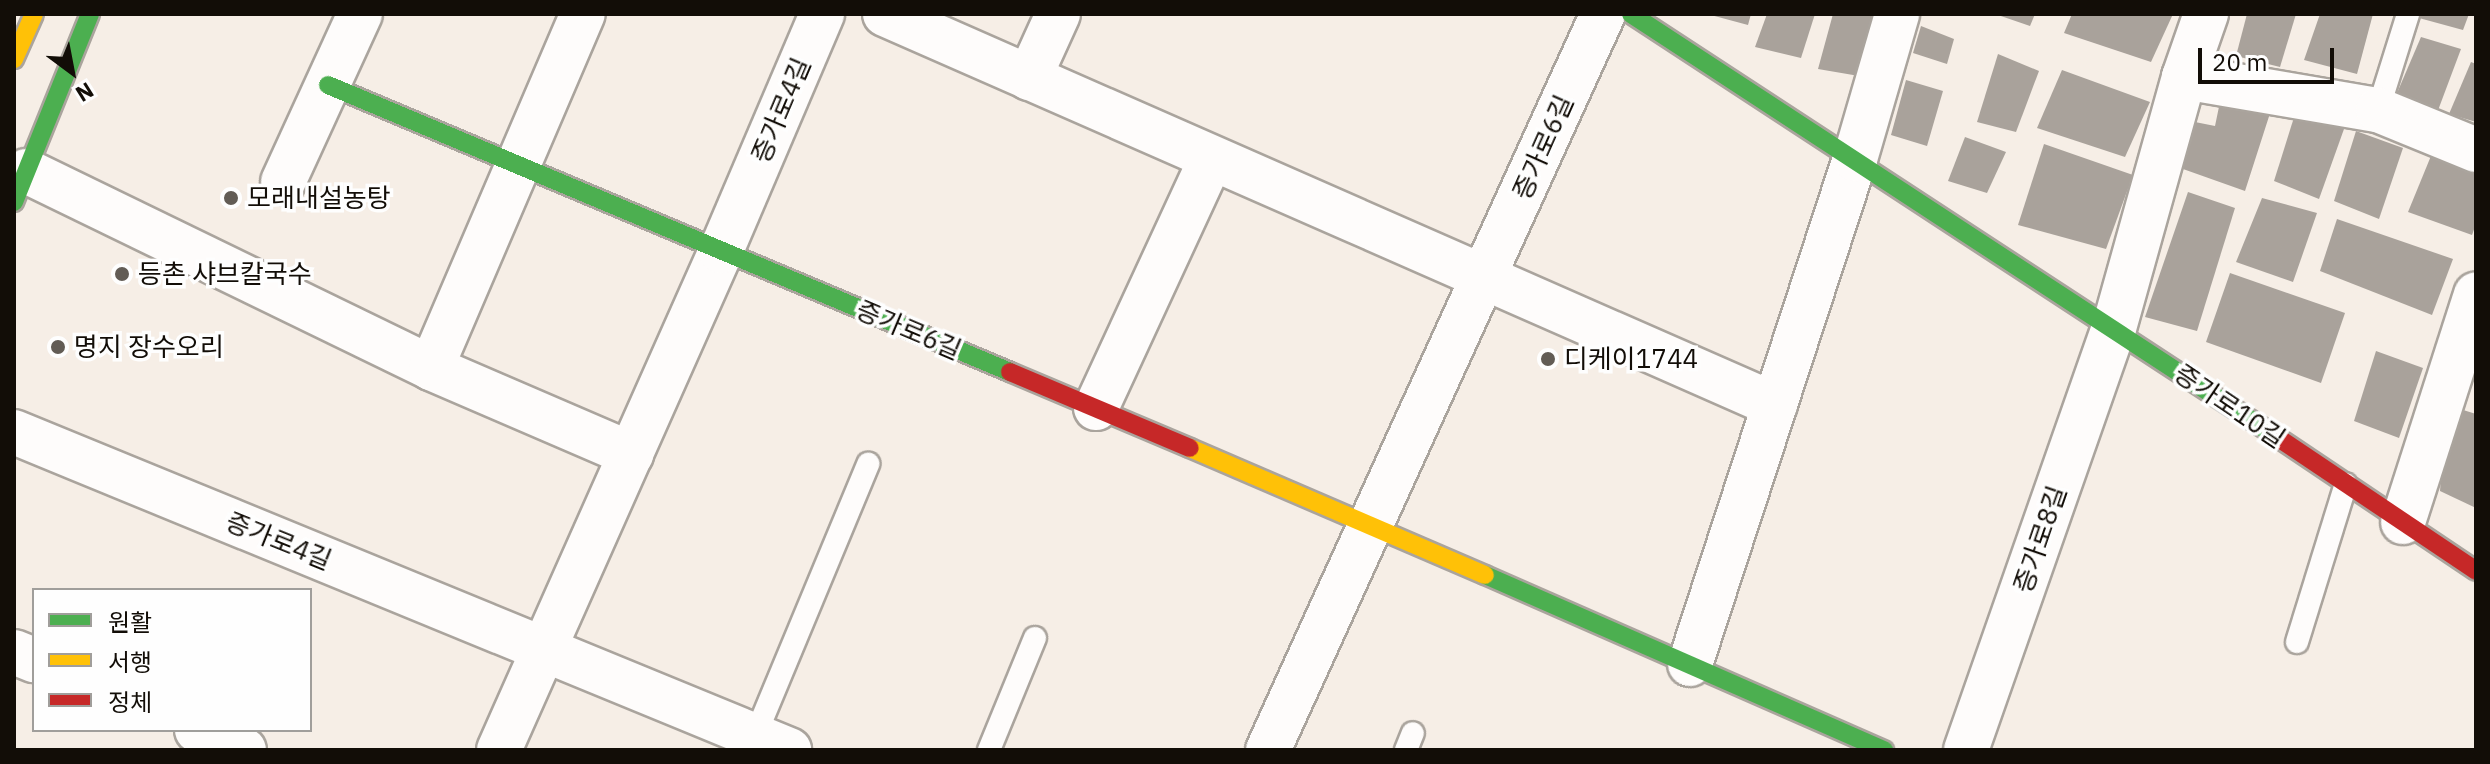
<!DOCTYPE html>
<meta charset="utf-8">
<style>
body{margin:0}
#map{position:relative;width:2490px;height:764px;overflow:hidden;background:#f6eee6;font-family:"IBM Plex Sans","Noto Sans KR",sans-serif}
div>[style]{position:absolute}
.building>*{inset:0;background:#a9a29b}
.roads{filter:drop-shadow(2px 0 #aaa49d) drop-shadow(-2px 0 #aaa49d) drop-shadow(0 2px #aaa49d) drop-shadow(0 -2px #aaa49d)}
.lane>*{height:22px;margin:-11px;padding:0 11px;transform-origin:11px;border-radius:11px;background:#fefcfb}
.street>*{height:44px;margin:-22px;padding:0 22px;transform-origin:22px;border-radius:22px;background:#fefcfb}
.fast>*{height:18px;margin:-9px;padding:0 9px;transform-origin:9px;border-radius:9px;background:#4caf50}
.slow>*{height:18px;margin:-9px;padding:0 9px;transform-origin:9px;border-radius:9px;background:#ffc107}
.jam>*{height:18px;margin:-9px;padding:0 9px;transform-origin:9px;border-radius:9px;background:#c62828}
.dots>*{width:22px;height:22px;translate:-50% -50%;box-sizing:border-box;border:4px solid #fefefe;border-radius:50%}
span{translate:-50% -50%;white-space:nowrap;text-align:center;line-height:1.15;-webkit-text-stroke:7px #fefefe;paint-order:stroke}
.street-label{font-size:26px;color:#120d07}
.poi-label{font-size:26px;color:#120d07}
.left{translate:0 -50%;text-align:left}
.frame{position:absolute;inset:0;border:16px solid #120d07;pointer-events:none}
.legend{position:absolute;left:32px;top:588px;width:280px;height:144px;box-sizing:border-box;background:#fefefe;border:2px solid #a09e9b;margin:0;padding:10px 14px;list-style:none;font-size:24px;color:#120d07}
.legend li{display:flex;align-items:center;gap:16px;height:40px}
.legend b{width:40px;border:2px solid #a09e9b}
.north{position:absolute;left:32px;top:32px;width:80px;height:80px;-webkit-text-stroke:6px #fefefe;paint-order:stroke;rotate:148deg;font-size:22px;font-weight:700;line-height:32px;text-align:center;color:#120d07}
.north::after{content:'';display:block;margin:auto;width:28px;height:36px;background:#120d07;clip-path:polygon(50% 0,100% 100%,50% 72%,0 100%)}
.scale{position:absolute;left:2198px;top:48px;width:136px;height:36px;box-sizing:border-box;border:4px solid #120d07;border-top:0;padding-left:10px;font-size:24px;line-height:28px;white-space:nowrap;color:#120d07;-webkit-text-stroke:6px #fefefe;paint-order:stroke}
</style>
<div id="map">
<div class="building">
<i style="clip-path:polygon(1707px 14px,1751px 14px,1748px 25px)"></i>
<i style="clip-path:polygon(1767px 14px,1815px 14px,1801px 58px,1755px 47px)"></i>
<i style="clip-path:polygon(1833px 14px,1873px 14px,1859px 76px,1818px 69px)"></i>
<i style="clip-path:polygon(1995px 14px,2035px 14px,2030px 26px)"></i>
<i style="clip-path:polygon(2072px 14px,2173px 14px,2151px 62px,2064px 33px)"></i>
<i style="clip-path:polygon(2247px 14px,2296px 14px,2280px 67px,2236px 56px)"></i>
<i style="clip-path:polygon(2320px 14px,2373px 14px,2357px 74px,2304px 60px)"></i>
<i style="clip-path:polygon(2421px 14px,2469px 14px,2463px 30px,2419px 18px)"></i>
<i style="clip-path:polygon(1921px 26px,1954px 39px,1947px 64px,1913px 53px)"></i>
<i style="clip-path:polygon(2421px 37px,2461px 49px,2437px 113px,2394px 100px)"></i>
<i style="clip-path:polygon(1998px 54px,2039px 71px,2016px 132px,1977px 122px)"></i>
<i style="clip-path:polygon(2471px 62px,2476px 64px,2476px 122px,2449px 114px)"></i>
<i style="clip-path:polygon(2062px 70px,2150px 102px,2125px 157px,2037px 128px)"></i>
<i style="clip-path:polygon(1906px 80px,1943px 91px,1927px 146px,1891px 135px)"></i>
<i style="clip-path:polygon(2221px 97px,2273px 104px,2245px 191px,2183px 169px,2195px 122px,2215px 126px)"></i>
<i style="clip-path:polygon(2296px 111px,2344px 129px,2319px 199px,2274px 181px)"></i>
<i style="clip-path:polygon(2356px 131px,2403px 148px,2379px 219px,2334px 201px)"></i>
<i style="clip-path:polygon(1965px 137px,2006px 152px,1987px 193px,1948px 181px)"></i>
<i style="clip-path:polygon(2044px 144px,2133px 175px,2106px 249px,2018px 225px)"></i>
<i style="clip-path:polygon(2433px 151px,2476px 166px,2476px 224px,2472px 235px,2408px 212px)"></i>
<i style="clip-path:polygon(2188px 192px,2235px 208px,2197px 331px,2145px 317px)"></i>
<i style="clip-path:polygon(2262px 198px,2317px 213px,2293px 282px,2236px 262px)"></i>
<i style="clip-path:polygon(2337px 219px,2453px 259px,2432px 315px,2320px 271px)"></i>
<i style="clip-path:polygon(2230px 273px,2345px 313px,2321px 383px,2206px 342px)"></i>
<i style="clip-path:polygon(2376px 351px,2423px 368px,2399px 438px,2354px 421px)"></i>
<i style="clip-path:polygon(2460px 409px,2476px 414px,2476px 508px,2440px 491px,2443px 451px)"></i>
</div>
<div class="roads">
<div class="lane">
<i style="left:2378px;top:110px;width:101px;rotate:-72.6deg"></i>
<i style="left:2297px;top:642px;width:165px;rotate:-72.8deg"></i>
<i style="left:755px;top:736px;width:295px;rotate:-67.4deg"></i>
<i style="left:989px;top:750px;width:121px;rotate:-67.7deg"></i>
<i style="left:1406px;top:750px;width:18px;rotate:-68deg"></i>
</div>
<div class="street">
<i style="left:885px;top:14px;width:972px;rotate:23.72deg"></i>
<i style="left:2184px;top:77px;width:197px;rotate:9.7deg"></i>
<i style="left:2378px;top:110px;width:106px;rotate:22.2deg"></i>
<i style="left:1029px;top:78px;width:70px;rotate:-65.6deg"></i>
<i style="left:26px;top:171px;width:450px;rotate:25.9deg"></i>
<i style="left:431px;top:368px;width:218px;rotate:23.3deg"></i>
<i style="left:283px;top:182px;width:185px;rotate:-65.4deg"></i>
<i style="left:431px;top:368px;width:385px;rotate:-66.8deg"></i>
<i style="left:1096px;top:408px;width:274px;rotate:-65.2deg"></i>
<i style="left:14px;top:432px;width:838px;rotate:22.31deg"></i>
<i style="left:2403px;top:522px;width:239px;rotate:-72.2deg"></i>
<i style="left:14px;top:652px;width:22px;rotate:22deg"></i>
<i style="left:1690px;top:664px;width:531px;rotate:-71.91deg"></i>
<i style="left:1855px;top:159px;width:151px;rotate:-73.8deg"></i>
<i style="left:197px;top:730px;width:51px;rotate:23.1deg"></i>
<i style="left:499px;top:750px;width:546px;rotate:-66.02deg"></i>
<i style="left:721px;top:251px;width:258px;rotate:-66.9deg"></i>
<i style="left:1268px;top:750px;width:809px;rotate:-65.53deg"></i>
<i style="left:1966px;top:750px;width:447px;rotate:-70.7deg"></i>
<i style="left:2114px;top:328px;width:261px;rotate:-74.4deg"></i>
<i style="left:2184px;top:77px;width:67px;rotate:-70.8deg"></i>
</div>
<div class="fast">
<i style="left:1631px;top:14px;width:765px;rotate:33.21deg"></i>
<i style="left:328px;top:85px;width:740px;rotate:22.82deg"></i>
<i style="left:14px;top:202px;width:203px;rotate:-68deg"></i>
<i style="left:1485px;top:575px;width:436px;rotate:23.7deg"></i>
</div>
<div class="slow">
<i style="left:14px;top:59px;width:49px;rotate:-66deg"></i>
<i style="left:1190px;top:448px;width:321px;rotate:23.3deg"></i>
</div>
<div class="jam">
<i style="left:1010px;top:372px;width:195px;rotate:22.9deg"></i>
<i style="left:2271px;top:433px;width:247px;rotate:33.9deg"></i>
</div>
</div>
<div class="dots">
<i style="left:231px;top:198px;background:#625c55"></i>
<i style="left:122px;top:274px;background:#625c55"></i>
<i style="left:58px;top:347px;background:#625c55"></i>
<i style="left:1548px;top:359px;background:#625c55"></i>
</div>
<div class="street-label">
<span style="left:781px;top:110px;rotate:-67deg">증가로4길</span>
<span style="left:1543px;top:147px;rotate:-66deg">증가로6길</span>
<span style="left:909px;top:330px;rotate:23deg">증가로6길</span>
<span style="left:2230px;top:406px;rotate:34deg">증가로10길</span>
<span style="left:2040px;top:539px;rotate:-71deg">증가로8길</span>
<span style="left:279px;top:541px;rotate:22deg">증가로4길</span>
</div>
<div class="poi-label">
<span class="left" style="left:247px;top:198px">모래내설농탕</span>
<span class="left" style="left:138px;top:274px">등촌 샤브칼국수</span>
<span class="left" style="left:74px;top:347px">명지 장수오리</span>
<span class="left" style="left:1564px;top:359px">디케이1744</span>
</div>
<div class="frame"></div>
<ul class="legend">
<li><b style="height:10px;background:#4caf50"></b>원활</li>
<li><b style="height:10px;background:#ffc107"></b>서행</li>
<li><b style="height:10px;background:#c62828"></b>정체</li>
</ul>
<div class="north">N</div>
<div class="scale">20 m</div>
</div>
